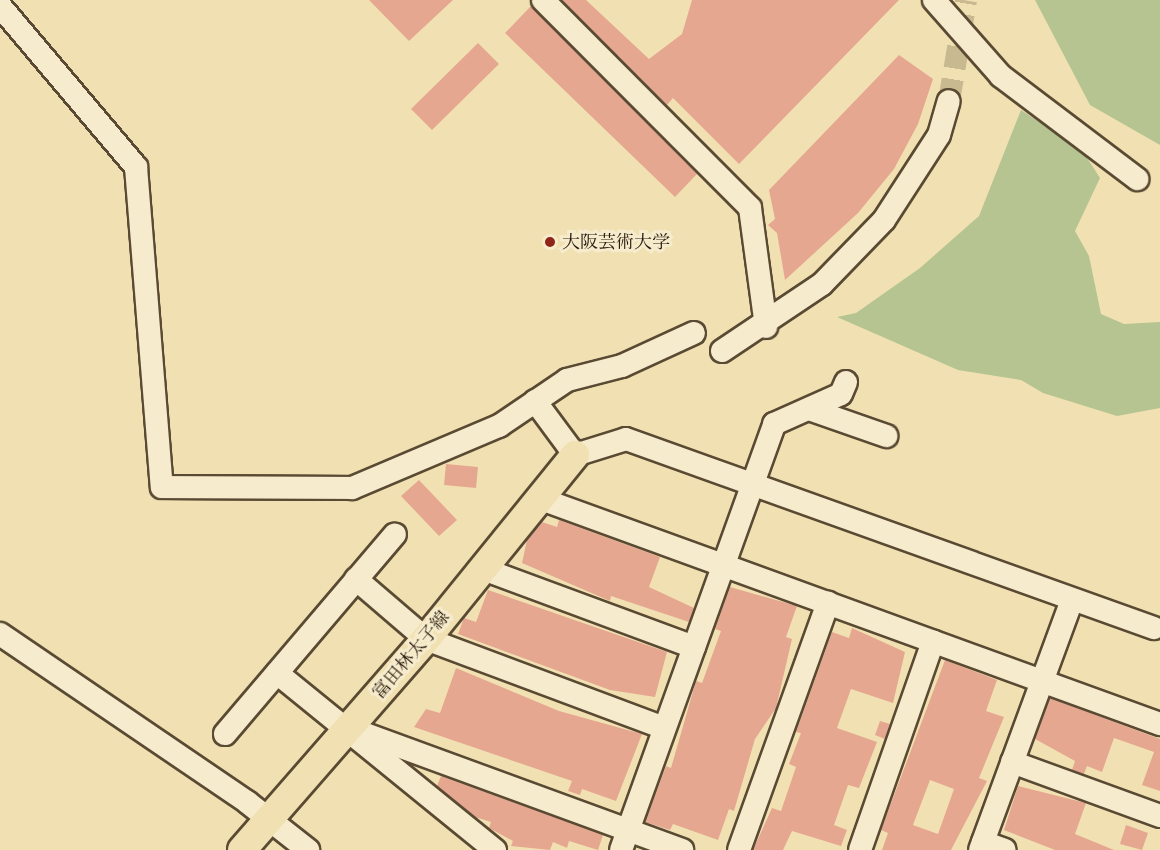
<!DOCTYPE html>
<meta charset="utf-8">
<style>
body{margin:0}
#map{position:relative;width:1160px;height:850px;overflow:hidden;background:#f1e1b2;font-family:"IM FELL Great Primer","Noto Serif JP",serif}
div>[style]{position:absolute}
.green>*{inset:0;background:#b5c490}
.building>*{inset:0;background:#e6a791}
.minor-tunnel>*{height:22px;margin-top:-11px;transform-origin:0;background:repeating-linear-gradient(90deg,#c9b990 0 22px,transparent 0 33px)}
.roads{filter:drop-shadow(2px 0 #5a4a33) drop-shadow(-2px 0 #5a4a33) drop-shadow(0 2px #5a4a33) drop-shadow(0 -2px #5a4a33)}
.minor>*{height:22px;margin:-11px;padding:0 11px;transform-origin:11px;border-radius:11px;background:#f6eccd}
.major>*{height:28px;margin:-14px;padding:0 14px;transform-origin:14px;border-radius:14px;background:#f1e1b2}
.dots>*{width:16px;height:16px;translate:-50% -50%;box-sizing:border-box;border:3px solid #f6eccd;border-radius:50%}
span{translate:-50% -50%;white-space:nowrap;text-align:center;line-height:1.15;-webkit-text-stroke:6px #f6eccd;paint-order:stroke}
.poi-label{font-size:18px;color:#281709}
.left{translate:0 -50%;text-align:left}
.street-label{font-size:18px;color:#281709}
</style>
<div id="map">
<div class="green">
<i style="clip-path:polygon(1035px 0,1160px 0,1160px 145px,1090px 105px)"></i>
<i style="clip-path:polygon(1021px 110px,1082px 150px,1100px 178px,1075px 231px,1089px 256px,1101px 314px,1124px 324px,1160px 322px,1160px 408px,1117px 416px,1043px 393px,1021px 380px,958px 370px,837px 317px,856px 313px,920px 268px,979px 216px)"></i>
</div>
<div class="building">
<i style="clip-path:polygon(369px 0,453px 0,409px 41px)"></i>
<i style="clip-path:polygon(562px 0,586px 0,649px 59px,682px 34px,692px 0,899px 0,739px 164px,673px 98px,667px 105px)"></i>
<i style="clip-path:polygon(531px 6px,697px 174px,675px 197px,505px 33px)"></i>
<i style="clip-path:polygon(478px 43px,499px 64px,432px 130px,411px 109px)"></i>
<i style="clip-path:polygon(899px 55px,933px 79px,918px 124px,894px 169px,858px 213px,785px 280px,777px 233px,768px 225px,775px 219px,769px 190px)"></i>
<i style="clip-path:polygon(446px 464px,478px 467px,476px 488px,444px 485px)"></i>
<i style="clip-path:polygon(419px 480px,457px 520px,439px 536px,401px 496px)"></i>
<i style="clip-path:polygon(559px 520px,660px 557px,649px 587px,694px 608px,689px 622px,611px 596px,610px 601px,522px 563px,527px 540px,542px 522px,557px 527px)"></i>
<i style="clip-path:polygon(730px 587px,797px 606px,786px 637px,792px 639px,776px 708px,755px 739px,734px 811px,729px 809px,718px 840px,673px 824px,670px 830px,645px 822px,666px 766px,671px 768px,696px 681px,702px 683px,721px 631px,715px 629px)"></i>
<i style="clip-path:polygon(488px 590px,667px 652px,655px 697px,610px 690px,458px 634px,464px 618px,476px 622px)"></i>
<i style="clip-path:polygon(852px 628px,905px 652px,893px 703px,851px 689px,837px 728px,877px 742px,859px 788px,848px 785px,834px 825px,847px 830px,841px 846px,792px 831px,783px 850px,753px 850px,772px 808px,781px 811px,796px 767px,789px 764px,801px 733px,796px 732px,832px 632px,849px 638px)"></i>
<i style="clip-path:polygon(evenodd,945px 660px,997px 680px,986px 711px,1004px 717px,979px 778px,987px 781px,951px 850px,882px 850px,888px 833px,881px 830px,945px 660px,930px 780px,954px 789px,938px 834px,913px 825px,930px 780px)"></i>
<i style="clip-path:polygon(456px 668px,559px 711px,642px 734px,616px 801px,582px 789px,580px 795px,568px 791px,572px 781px,414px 727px,426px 709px,440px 713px)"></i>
<i style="clip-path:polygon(1050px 698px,1160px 739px,1160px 791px,1142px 785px,1154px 752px,1114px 738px,1102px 772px,1087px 766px,1084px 774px,1072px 770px,1075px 761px,1035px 739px)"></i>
<i style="clip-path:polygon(880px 721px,890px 724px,885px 739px,875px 735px)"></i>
<i style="clip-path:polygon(441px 776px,603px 835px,598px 850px,569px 841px,567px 848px,553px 842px,550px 850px,511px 846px,513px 841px,489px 828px,491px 822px,475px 817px,437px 786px)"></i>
<i style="clip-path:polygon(1018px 786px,1086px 803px,1075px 834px,1114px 850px,1055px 850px,1004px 830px)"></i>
<i style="clip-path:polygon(1126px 825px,1148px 833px,1142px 850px,1120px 844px)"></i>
</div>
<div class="minor-tunnel">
<i style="left:949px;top:101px;width:102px;rotate:-80.4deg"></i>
</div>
<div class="roads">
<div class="minor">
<i style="left:543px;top:0;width:293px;rotate:45.1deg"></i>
<i style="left:750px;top:208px;width:120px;rotate:82.3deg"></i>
<i style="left:934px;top:0;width:101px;rotate:48.6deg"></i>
<i style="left:1001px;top:76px;width:171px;rotate:37.1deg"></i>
<i style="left:0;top:6px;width:211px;rotate:49.8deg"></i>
<i style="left:136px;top:167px;width:321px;rotate:85.4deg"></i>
<i style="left:162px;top:487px;width:190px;rotate:0.3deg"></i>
<i style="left:352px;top:488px;width:160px;rotate:-22.9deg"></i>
<i style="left:499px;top:426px;width:82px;rotate:-34.1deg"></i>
<i style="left:567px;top:380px;width:57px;rotate:-14.3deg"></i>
<i style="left:622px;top:366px;width:79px;rotate:-24.6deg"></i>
<i style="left:722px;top:351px;width:120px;rotate:-33.8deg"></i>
<i style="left:822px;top:284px;width:89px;rotate:-45.9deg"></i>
<i style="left:884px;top:220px;width:101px;rotate:-57.1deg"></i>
<i style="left:939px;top:135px;width:35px;rotate:-74deg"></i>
<i style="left:535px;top:401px;width:67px;rotate:53.5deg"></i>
<i style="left:575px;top:455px;width:53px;rotate:-17.4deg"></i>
<i style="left:626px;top:439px;width:561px;rotate:19.7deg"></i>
<i style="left:809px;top:409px;width:82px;rotate:19.3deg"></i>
<i style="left:541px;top:499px;width:659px;rotate:19.98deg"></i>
<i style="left:483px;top:569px;width:225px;rotate:20.3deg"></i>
<i style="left:356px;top:579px;width:92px;rotate:40.6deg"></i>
<i style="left:426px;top:639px;width:254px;rotate:20.5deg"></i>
<i style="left:0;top:634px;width:299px;rotate:34.2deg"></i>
<i style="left:247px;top:802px;width:78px;rotate:38.2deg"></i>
<i style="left:277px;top:673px;width:281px;rotate:39.1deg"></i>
<i style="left:349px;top:728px;width:355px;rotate:20.1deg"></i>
<i style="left:225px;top:734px;width:262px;rotate:-49.6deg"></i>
<i style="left:1012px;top:762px;width:158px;rotate:20deg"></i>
<i style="left:983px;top:842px;width:23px;rotate:20deg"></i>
<i style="left:621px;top:850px;width:453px;rotate:-70.2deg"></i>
<i style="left:774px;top:424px;width:73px;rotate:-24.1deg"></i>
<i style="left:841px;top:394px;width:13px;rotate:-67deg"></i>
<i style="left:739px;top:850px;width:263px;rotate:-70.2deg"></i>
<i style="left:860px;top:850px;width:221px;rotate:-70.7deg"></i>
<i style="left:980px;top:850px;width:266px;rotate:-69.8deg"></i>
</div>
<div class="major">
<i style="left:242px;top:850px;width:280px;rotate:-48.9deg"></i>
<i style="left:426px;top:639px;width:237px;rotate:-51deg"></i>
</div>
</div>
<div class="dots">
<i style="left:550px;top:242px;background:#8f2418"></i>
</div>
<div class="poi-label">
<span class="left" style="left:562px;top:242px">大阪芸術大学</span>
</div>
<div class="street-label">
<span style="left:411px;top:655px;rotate:-50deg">富田林太子線</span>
</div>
</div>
